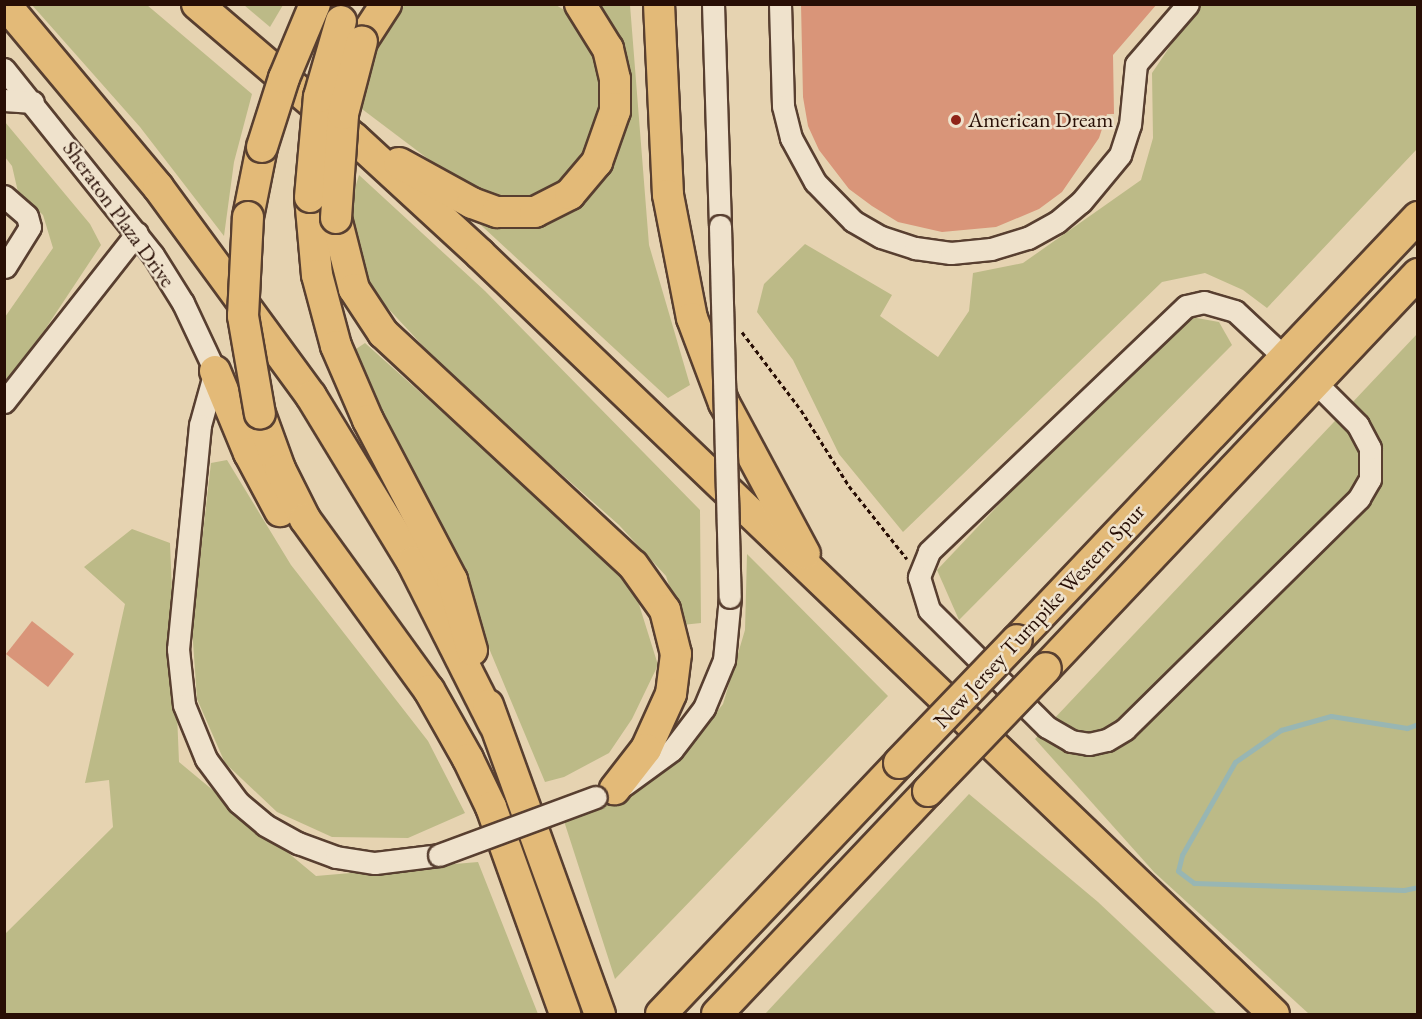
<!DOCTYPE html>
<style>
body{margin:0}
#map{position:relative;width:1422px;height:1019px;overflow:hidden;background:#e6d3b1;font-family:"EB Garamond",serif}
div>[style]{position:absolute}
.green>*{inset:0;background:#bcba87}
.stream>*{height:5px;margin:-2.5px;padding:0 2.5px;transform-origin:2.5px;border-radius:2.5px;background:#98b6b3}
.building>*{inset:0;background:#d99579}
.path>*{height:3px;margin-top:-1.5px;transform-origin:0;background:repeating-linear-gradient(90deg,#280e05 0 4.5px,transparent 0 7.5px)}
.roads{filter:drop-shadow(2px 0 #583f30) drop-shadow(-2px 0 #583f30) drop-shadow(0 2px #583f30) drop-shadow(0 -2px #583f30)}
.minor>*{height:21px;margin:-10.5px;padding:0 10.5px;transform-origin:10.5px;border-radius:10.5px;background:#efe2cc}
.highway>*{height:30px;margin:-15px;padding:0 15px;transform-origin:15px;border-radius:15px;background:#e3ba78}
.bridges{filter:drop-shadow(2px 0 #583f30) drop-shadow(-2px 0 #583f30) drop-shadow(0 2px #583f30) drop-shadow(0 -2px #583f30)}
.minor-bridge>*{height:21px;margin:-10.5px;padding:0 10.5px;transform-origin:10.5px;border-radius:10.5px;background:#efe2cc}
.highway-bridge>*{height:30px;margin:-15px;padding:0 15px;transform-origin:15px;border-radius:15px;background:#e3ba78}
.dots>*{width:16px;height:16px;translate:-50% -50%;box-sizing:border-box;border:3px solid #efe2cc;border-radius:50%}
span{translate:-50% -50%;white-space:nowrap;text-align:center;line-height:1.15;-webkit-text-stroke:5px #efe2cc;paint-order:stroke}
.poi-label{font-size:22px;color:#280e05}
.left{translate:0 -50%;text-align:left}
.street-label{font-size:22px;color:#280e05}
.frame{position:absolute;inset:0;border:6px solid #280e05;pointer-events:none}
</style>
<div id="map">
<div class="green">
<i style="clip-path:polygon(32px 5px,147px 5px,252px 94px,234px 162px,224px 236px,140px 127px)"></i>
<i style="clip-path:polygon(244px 5px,283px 5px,270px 27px)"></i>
<i style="clip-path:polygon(406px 5px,556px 5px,569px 13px,590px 44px,599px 73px,601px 100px,591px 139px,566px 175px,550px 189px,519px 200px,503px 200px,456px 180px,358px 106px,374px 42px,394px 11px)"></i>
<i style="clip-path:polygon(595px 5px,630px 5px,649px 245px,690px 385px,668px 398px,470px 215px,487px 220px,613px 159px)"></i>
<i style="clip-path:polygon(1198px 5px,1417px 5px,1417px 149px,1267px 308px,1243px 290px,1205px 273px,1162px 282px,903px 532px,839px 454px,793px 360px,757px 312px,764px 284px,805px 244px,892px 295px,880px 316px,938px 357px,969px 311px,973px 273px,1023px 263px,1141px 180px,1153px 138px,1152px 73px)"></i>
<i style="clip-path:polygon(5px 122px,90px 224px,101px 245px,44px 331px,5px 381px,5px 317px,53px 248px,43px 215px,18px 192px,12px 166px,5px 157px)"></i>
<i style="clip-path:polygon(359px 175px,485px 291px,700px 510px,701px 623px,682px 625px,666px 576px,619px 525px,452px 377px,370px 289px,349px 208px)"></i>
<i style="clip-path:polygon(1191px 317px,1219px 322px,1232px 345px,959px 620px,937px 570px,1146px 349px)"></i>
<i style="clip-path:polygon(1417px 334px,1417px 1014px,1309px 1014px,1154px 872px,1035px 739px)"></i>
<i style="clip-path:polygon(365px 343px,632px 582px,658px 665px,632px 719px,609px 753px,564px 777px,545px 782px,465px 591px,350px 353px)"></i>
<i style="clip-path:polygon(227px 460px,291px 565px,428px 741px,465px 813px,408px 838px,332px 837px,277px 812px,225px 763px,197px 699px,192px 628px,211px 463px)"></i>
<i style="clip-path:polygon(132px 529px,170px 543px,179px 762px,316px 876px,478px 862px,538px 1014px,5px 1014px,5px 934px,113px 827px,109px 780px,85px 783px,125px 604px,84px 567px)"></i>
<i style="clip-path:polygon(747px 554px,888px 696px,615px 979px,564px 821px,623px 797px,676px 763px,723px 704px,745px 630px)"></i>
<i style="clip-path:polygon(969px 794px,1098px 902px,1217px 1014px,765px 1014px)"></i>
</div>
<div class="stream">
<i style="left:1418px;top:724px;width:12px;rotate:160deg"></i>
<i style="left:1407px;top:728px;width:77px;rotate:-171deg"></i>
<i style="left:1331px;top:716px;width:52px;rotate:164.4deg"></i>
<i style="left:1281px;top:730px;width:56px;rotate:145.2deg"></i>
<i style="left:1235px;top:762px;width:107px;rotate:119.7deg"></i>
<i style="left:1182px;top:855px;width:16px;rotate:104deg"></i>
<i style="left:1178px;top:871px;width:20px;rotate:37deg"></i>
<i style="left:1194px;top:883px;width:210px;rotate:1.9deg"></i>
<i style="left:1404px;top:890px;width:14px;rotate:-12deg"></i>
</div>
<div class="building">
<i style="clip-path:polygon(801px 4px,1157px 4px,1113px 55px,1114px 114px,1107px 114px,1099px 138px,1062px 192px,1039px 209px,996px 227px,942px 232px,898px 222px,872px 206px,849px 189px,819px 150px,808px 126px,803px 97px)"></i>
<i style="clip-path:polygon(32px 621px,74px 654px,48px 687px,6px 654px)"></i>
</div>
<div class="path">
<i style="left:742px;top:332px;width:98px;rotate:52.9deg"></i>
<i style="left:801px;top:410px;width:90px;rotate:57.7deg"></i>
<i style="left:849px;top:486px;width:93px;rotate:51.5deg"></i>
</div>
<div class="roads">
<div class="minor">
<i style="left:713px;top:4px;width:222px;rotate:88.2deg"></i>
<i style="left:780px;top:4px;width:102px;rotate:88.3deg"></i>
<i style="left:783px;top:106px;width:33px;rotate:76deg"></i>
<i style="left:791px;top:138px;width:50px;rotate:61.4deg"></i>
<i style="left:815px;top:182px;width:54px;rotate:45.7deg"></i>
<i style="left:853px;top:221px;width:32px;rotate:30deg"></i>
<i style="left:881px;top:237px;width:36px;rotate:18deg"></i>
<i style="left:915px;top:248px;width:36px;rotate:8deg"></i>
<i style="left:951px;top:253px;width:40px;rotate:-5.7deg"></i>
<i style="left:991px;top:249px;width:39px;rotate:-17deg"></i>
<i style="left:1028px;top:238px;width:33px;rotate:-29deg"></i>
<i style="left:1057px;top:222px;width:31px;rotate:-40deg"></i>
<i style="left:1081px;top:202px;width:61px;rotate:-50.3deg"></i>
<i style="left:1120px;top:155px;width:32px;rotate:-72deg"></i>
<i style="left:1130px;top:125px;width:61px;rotate:-84.4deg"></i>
<i style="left:1136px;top:64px;width:79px;rotate:-49.1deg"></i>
<i style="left:4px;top:69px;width:238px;rotate:51.3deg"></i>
<i style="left:153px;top:255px;width:57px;rotate:58deg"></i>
<i style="left:183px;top:303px;width:75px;rotate:64.8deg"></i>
<i style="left:215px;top:371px;width:56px;rotate:105.5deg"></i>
<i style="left:200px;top:425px;width:225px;rotate:95.6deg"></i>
<i style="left:178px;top:649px;width:56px;rotate:83.9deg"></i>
<i style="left:184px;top:705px;width:58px;rotate:67.8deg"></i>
<i style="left:206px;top:759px;width:54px;rotate:53.3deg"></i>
<i style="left:238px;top:802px;width:35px;rotate:40deg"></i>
<i style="left:265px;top:825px;width:38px;rotate:29deg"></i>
<i style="left:298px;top:843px;width:40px;rotate:20.2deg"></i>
<i style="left:336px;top:857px;width:39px;rotate:9deg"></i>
<i style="left:375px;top:863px;width:64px;rotate:-7.1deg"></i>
<i style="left:4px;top:100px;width:29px;rotate:4deg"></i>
<i style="left:4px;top:196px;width:30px;rotate:41deg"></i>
<i style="left:27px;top:216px;width:11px;rotate:75deg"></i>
<i style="left:30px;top:227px;width:47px;rotate:122deg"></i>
<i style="left:1284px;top:357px;width:67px;rotate:-136.8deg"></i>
<i style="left:1235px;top:311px;width:32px;rotate:-164deg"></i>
<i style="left:1204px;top:302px;width:18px;rotate:167deg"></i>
<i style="left:1186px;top:306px;width:356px;rotate:136.3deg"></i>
<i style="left:929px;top:552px;width:27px;rotate:112deg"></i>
<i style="left:919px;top:577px;width:34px;rotate:73deg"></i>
<i style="left:929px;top:610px;width:166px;rotate:44.8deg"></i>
<i style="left:1047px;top:727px;width:28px;rotate:30deg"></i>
<i style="left:1071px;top:741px;width:18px;rotate:9deg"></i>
<i style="left:1089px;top:744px;width:18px;rotate:-13deg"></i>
<i style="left:1107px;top:740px;width:21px;rotate:-31deg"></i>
<i style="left:1125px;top:729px;width:329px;rotate:-44.6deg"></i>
<i style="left:1359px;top:498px;width:22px;rotate:-60deg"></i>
<i style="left:1370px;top:479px;width:31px;rotate:-90deg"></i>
<i style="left:1370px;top:448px;width:26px;rotate:-118deg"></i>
<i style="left:1358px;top:425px;width:61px;rotate:-135deg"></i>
<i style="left:4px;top:402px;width:215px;rotate:-51.8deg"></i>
<i style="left:624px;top:785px;width:59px;rotate:-36.1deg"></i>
<i style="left:672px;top:750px;width:53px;rotate:-52.7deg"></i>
<i style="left:704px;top:708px;width:52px;rotate:-67.4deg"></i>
<i style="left:724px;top:660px;width:63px;rotate:-84.6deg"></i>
</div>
<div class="highway">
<i style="left:5px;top:4px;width:239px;rotate:50.1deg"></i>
<i style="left:158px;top:187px;width:259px;rotate:53.8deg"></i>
<i style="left:311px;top:396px;width:194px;rotate:58.7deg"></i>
<i style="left:412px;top:562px;width:182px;rotate:63.2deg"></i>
<i style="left:197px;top:4px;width:206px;rotate:40.5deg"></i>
<i style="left:354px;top:138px;width:171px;rotate:42.6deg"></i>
<i style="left:480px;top:254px;width:1099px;rotate:43.75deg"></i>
<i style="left:659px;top:4px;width:191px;rotate:87.3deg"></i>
<i style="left:668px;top:195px;width:125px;rotate:79deg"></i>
<i style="left:692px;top:318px;width:91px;rotate:69.4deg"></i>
<i style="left:724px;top:403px;width:171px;rotate:61.8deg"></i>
<i style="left:362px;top:41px;width:44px;rotate:-57deg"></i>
<i style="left:399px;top:163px;width:83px;rotate:28.7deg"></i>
<i style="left:472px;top:203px;width:27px;rotate:20deg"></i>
<i style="left:497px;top:212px;width:38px"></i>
<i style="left:535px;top:212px;width:39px;rotate:-27deg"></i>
<i style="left:570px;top:194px;width:42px;rotate:-49.8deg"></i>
<i style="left:597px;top:162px;width:54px;rotate:-70.6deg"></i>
<i style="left:615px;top:111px;width:32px;rotate:-90deg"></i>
<i style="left:615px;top:79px;width:31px;rotate:-103deg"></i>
<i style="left:608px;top:49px;width:53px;rotate:-121.9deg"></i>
<i style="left:310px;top:197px;width:78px;rotate:84.9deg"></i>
<i style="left:317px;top:275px;width:73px;rotate:75deg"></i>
<i style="left:336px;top:346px;width:81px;rotate:66.6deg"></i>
<i style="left:368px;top:420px;width:181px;rotate:62.3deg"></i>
<i style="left:452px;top:580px;width:73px;rotate:74.1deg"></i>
<i style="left:248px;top:217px;width:71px;rotate:-78.7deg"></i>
<i style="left:336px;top:218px;width:73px;rotate:75.8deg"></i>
<i style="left:354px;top:289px;width:53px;rotate:56.6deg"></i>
<i style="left:383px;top:333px;width:341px;rotate:42.9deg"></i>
<i style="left:633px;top:565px;width:55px;rotate:54.6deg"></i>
<i style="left:665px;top:610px;width:45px;rotate:76deg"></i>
<i style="left:676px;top:654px;width:40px;rotate:97.1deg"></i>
<i style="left:671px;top:694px;width:60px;rotate:114.4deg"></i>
<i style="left:646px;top:749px;width:51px;rotate:127.8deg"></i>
<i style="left:215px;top:371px;width:89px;rotate:67.5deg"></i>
<i style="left:249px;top:453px;width:66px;rotate:61.9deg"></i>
<i style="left:260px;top:414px;width:59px;rotate:70deg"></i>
<i style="left:280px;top:469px;width:56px;rotate:63.4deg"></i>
<i style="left:305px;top:519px;width:211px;rotate:54.1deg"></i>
<i style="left:429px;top:690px;width:79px;rotate:60.5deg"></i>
<i style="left:468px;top:759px;width:53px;rotate:64.4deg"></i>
<i style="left:491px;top:807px;width:220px;rotate:70.3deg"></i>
<i style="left:1017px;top:640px;width:583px;rotate:-46.53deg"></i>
<i style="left:1046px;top:668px;width:542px;rotate:-46.65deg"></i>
<i style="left:488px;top:705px;width:329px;rotate:70.1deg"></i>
<i style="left:661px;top:1014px;width:346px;rotate:-46.5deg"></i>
<i style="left:717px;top:1014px;width:307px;rotate:-46.6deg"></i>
</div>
</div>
<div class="bridges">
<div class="minor-bridge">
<i style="left:720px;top:226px;width:371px;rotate:88.5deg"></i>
<i style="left:439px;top:855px;width:167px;rotate:-20.3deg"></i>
</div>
<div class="highway-bridge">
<i style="left:262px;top:147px;width:72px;rotate:-72.3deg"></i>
<i style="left:284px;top:78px;width:80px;rotate:-67.3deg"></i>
<i style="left:310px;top:197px;width:100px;rotate:-84.9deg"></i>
<i style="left:319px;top:97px;width:79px;rotate:-73.9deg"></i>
<i style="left:248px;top:217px;width:99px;rotate:92.9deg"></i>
<i style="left:243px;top:316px;width:99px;rotate:80.2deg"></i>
<i style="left:336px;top:218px;width:104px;rotate:-86.1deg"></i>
<i style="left:343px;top:114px;width:75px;rotate:-75.4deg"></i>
<i style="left:899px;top:763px;width:170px;rotate:-46.2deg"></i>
<i style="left:928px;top:791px;width:170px;rotate:-46.2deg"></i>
</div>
</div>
<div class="dots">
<i style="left:956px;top:120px;background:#8f2418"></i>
</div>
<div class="poi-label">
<span class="left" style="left:968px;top:120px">American Dream</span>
</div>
<div class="street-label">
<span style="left:119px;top:214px;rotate:54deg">Sheraton Plaza Drive</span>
<span style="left:1039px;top:616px;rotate:-47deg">New Jersey Turnpike Western Spur</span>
</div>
<div class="frame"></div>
</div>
